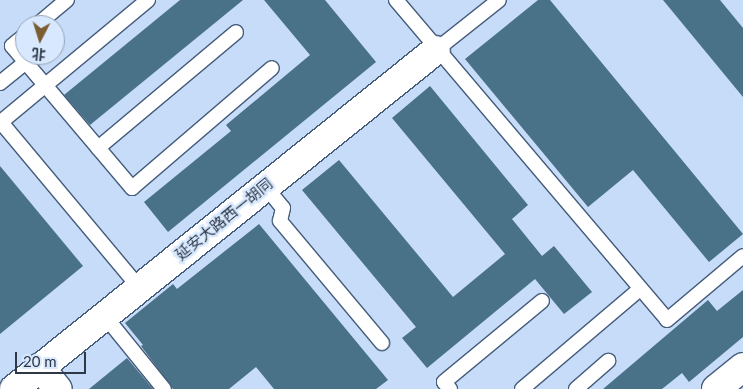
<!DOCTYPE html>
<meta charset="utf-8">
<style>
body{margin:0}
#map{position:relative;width:743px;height:389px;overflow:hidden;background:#c6dcf9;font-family:Lato,"Noto Sans SC",sans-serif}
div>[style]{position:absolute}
.building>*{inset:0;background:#497188}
.roads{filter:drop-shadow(1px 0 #455c7b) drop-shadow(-1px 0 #455c7b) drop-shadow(0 1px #455c7b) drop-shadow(0 -1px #455c7b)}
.service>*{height:14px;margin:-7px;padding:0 7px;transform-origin:7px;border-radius:7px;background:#fff}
.minor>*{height:28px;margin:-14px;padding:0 14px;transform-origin:14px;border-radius:14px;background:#fff}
span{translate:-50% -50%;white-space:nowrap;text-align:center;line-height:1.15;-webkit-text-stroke:5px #d8e9ff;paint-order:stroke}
.street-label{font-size:15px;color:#2e3847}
.north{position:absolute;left:15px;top:15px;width:50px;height:50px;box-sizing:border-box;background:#d8e9ff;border:1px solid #94a2b5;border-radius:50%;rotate:185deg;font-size:14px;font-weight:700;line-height:20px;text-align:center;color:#2e3847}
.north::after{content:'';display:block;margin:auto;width:18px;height:22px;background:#7b5d31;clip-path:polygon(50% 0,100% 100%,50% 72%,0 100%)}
.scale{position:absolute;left:15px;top:352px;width:71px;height:22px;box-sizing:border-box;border:2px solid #2e3847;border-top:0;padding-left:6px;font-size:15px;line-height:18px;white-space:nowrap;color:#2e3847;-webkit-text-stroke:4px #d8e9ff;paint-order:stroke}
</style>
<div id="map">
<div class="building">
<i style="clip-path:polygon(180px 0,243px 0,90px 125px,64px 95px)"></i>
<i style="clip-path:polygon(264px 0,325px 0,376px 62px,168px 232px,144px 202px,231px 131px,226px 125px,310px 55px)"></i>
<i style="clip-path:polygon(538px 0,550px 0,743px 234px,709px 262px,633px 170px,588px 207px,465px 59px)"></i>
<i style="clip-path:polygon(663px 0,720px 0,743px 28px,743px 97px)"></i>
<i style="clip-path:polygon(430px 86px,528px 205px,512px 219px,542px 256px,554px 246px,592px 292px,564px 314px,535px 279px,427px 368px,402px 338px,416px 327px,302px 190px,339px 160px,453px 297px,505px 254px,392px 118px)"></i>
<i style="clip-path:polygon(0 166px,83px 266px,0 334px)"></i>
<i style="clip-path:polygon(259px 224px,388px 380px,376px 389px,274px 389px,256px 367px,229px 389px,173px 389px,141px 346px,143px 345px,125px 323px,173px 284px,177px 289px)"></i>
<i style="clip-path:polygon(743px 290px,743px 337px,689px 382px,682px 373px,662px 389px,603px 389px,708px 300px,717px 311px)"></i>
<i style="clip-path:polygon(127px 358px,153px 389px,89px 389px)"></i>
</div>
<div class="roads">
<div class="service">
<i style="left:396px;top:0;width:419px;rotate:49.7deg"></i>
<i style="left:667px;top:320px;width:99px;rotate:-40.1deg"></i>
<i style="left:37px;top:25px;width:39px;rotate:-40deg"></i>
<i style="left:25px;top:35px;width:17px;rotate:140deg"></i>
<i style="left:12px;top:46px;width:186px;rotate:49.8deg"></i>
<i style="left:132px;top:188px;width:184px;rotate:-40.6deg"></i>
<i style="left:436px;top:50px;width:80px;rotate:-38.4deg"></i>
<i style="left:0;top:83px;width:33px;rotate:-39deg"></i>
<i style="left:0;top:121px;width:217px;rotate:50.1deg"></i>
<i style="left:1px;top:122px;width:191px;rotate:-39.7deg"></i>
<i style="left:98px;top:148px;width:180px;rotate:-40deg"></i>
<i style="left:265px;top:186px;width:28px;rotate:51deg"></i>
<i style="left:283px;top:208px;width:13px;rotate:103deg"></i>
<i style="left:280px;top:221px;width:159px;rotate:50.1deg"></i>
<i style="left:104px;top:315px;width:95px;rotate:51deg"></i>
<i style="left:450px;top:389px;width:9px;rotate:-131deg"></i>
<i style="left:444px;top:382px;width:127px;rotate:-39.6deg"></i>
<i style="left:522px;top:389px;width:155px;rotate:-40.3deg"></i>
<i style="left:576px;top:389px;width:43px;rotate:-41.2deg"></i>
</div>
<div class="minor">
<i style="left:40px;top:367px;width:28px;rotate:51deg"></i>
<i style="left:14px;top:389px;width:541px;rotate:-38.78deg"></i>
<i style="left:716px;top:389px;width:35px;rotate:-39deg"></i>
</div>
</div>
<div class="street-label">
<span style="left:224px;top:219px;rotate:-39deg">延安大路西一胡同</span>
</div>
<div class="north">北</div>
<div class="scale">20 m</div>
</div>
